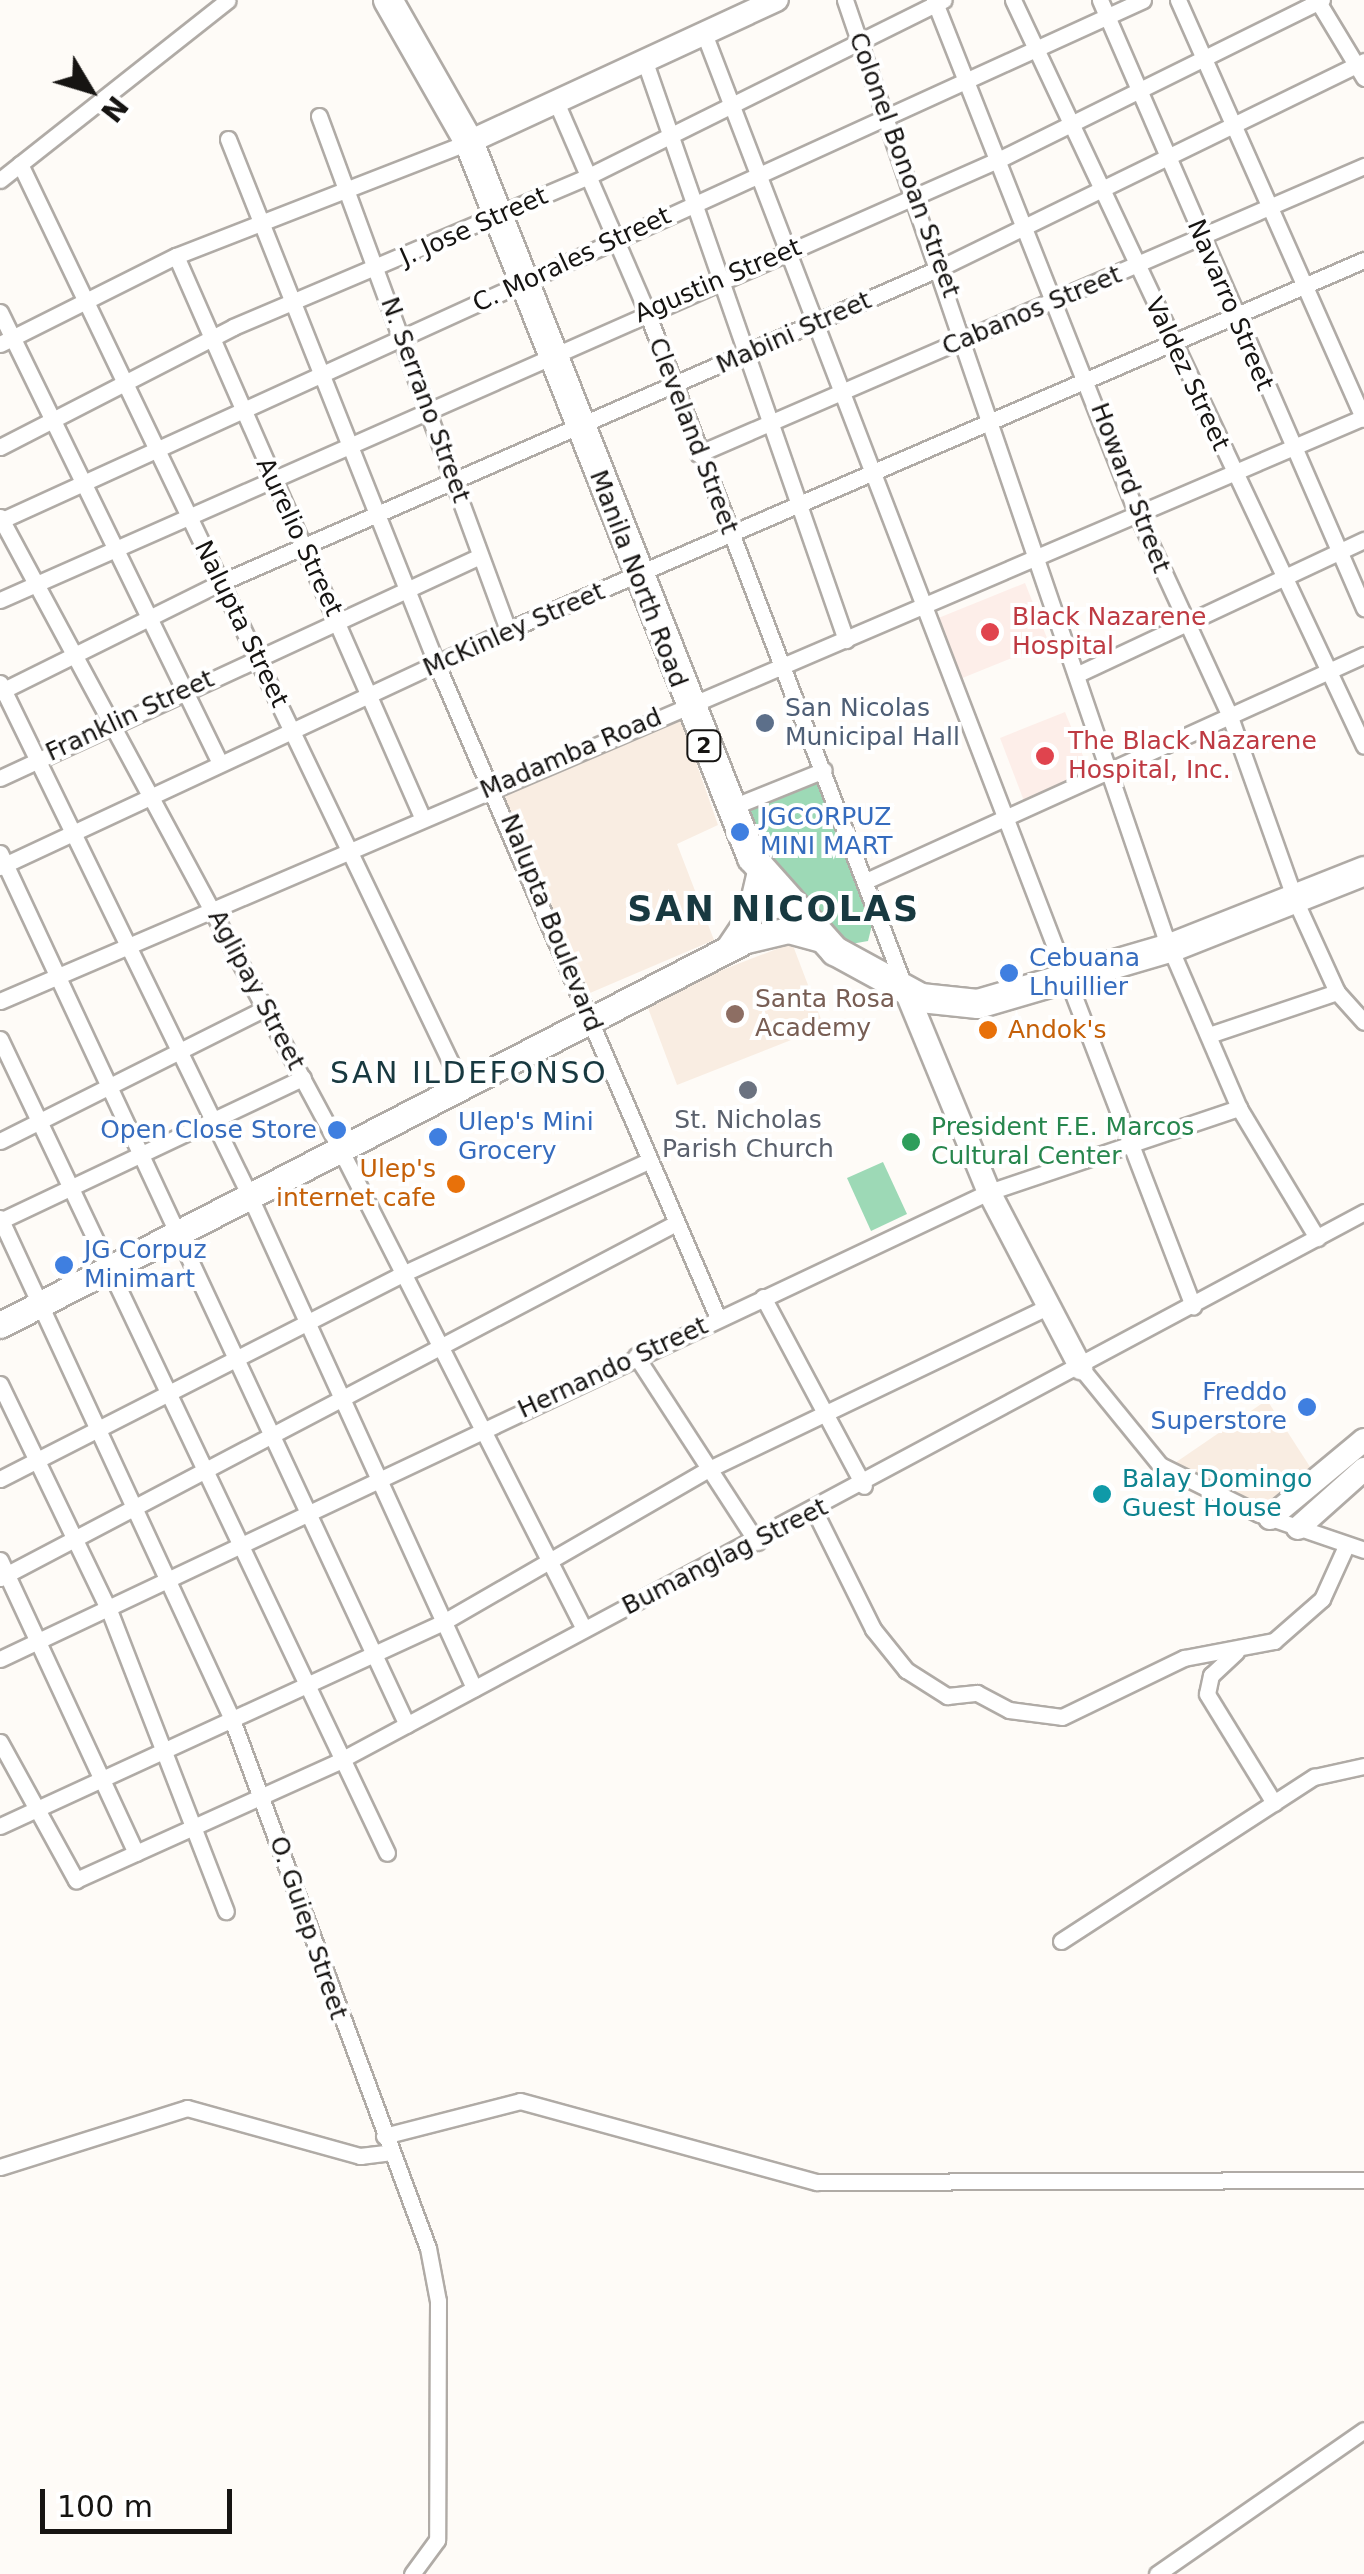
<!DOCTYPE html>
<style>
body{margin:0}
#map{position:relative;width:1364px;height:2574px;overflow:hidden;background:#fefbf7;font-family:"DejaVu Sans",sans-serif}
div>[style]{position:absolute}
.built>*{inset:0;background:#f9ede2}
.medical>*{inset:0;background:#fdeee9}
.green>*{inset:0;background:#9dd9b6}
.roads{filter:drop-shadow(2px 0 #b0aba6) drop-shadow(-2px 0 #b0aba6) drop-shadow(0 2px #b0aba6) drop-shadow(0 -2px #b0aba6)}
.street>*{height:15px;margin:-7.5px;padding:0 7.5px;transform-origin:7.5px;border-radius:7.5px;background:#fff}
.secondary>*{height:22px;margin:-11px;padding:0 11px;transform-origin:11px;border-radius:11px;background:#fff}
.primary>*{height:25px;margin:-12.5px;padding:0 12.5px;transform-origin:12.5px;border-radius:12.5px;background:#fff}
.highway>*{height:28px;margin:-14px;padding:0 14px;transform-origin:14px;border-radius:14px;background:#fff}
.dots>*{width:28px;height:28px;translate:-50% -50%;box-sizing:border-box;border:5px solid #fff;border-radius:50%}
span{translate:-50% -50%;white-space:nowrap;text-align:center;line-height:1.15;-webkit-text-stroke:8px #fff;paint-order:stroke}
.shield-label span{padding:2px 8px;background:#fff;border:2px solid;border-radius:8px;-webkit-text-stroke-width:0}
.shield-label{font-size:22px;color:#161412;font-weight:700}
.street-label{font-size:25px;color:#161412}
.health-label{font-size:25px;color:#be3a42}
.left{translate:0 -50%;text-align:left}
.service-label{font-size:25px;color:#4e5e75}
.shop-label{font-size:25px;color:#366cbe}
.right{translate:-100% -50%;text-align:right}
.education-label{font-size:25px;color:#785e54}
.food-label{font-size:25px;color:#c56008}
.worship-label{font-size:25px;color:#5b616d}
.leisure-label{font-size:25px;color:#27864d}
.culture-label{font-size:25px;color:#0d838f}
.quarter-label{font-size:30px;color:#183940;letter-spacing:2.5px}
.district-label{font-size:35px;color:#183940;font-weight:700;letter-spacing:2.5px}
.north{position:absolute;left:40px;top:40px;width:100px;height:100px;-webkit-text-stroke:8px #fff;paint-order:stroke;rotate:128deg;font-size:28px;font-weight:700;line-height:40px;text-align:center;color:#161412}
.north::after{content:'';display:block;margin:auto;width:35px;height:45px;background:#161412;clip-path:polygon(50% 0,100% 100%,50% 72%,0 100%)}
.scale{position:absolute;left:40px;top:2489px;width:192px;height:45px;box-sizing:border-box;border:5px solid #161412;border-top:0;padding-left:12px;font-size:30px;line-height:35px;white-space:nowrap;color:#161412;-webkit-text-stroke:8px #fff;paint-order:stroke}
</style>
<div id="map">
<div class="built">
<i style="clip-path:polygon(681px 719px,718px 825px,677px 844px,714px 940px,583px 996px,497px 796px)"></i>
<i style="clip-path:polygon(792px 943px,824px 1027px,677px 1085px,645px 1000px)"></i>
<i style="clip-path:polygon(1267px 1400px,1314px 1473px,1265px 1508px,1169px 1467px)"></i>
</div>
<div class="medical">
<i style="clip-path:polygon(1025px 583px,1049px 643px,955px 681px,931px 621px)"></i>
<i style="clip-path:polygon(1065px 712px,1090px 773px,1024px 801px,1000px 738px)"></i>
</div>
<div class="green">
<i style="clip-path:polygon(819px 779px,872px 925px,868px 941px,851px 944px,812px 910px,762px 857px,740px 809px)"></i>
<i style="clip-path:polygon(883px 1162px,907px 1214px,871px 1231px,847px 1178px)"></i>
</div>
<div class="roads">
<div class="street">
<i style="left:845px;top:0;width:989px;rotate:71.13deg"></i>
<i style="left:1165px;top:936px;width:187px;rotate:66.7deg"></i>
<i style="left:1239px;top:1108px;width:152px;rotate:59deg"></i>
<i style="left:934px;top:0;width:553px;rotate:68.45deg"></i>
<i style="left:1137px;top:514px;width:220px;rotate:65.3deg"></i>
<i style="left:1229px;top:714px;width:200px;rotate:70.4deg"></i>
<i style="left:1296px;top:902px;width:99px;rotate:65.5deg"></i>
<i style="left:1337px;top:992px;width:40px;rotate:48deg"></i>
<i style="left:1013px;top:0;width:824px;rotate:64.8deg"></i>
<i style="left:1100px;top:0;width:663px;rotate:66.53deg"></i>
<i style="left:1178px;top:0;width:458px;rotate:66.1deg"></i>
<i style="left:1317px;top:0;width:91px;rotate:58.9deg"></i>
<i style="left:705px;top:36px;width:1361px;rotate:68.98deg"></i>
<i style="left:646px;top:65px;width:609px;rotate:70.82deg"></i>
<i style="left:557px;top:104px;width:224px;rotate:66.6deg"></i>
<i style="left:646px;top:310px;width:729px;rotate:69.1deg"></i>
<i style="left:319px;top:116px;width:548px;rotate:69.81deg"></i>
<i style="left:228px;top:139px;width:566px;rotate:68.33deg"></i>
<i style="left:437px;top:665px;width:711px;rotate:66.72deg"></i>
<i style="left:20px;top:164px;width:1020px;rotate:64.39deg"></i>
<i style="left:0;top:180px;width:290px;rotate:-38.3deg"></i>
<i style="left:176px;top:256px;width:613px;rotate:66.32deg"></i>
<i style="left:0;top:312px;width:502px;rotate:64deg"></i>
<i style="left:0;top:344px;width:197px;rotate:-26.6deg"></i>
<i style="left:176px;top:256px;width:314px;rotate:-21.3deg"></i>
<i style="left:0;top:447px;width:262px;rotate:-27.2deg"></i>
<i style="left:233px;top:327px;width:387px;rotate:-23deg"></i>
<i style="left:589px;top:176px;width:396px;rotate:-26.4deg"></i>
<i style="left:698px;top:454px;width:726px;rotate:-23.39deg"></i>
<i style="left:0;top:517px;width:709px;rotate:61.7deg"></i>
<i style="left:336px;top:1141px;width:547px;rotate:63.06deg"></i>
<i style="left:0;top:521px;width:1256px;rotate:-24.5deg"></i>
<i style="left:0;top:600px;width:1093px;rotate:-23.8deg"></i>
<i style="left:1000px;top:159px;width:359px;rotate:-26.3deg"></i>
<i style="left:1080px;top:673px;width:314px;rotate:-25.1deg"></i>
<i style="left:0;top:683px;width:562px;rotate:64.03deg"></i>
<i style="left:246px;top:1188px;width:550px;rotate:65.49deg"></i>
<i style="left:0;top:692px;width:248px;rotate:-26.4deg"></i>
<i style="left:222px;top:582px;width:786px;rotate:-23.63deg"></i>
<i style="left:942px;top:267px;width:470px;rotate:-26deg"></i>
<i style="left:0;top:778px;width:529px;rotate:-24.82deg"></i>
<i style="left:730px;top:808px;width:101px;rotate:-22deg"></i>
<i style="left:0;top:853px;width:962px;rotate:64.98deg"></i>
<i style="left:0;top:867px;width:561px;rotate:-25.01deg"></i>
<i style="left:508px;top:630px;width:933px;rotate:-23.38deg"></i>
<i style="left:868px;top:880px;width:545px;rotate:-24.4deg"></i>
<i style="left:0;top:1001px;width:1484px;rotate:-23.18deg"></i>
<i style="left:1209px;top:1035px;width:135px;rotate:-18.6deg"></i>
<i style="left:0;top:1039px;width:901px;rotate:64.57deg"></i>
<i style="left:0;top:1141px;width:295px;rotate:-26.6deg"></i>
<i style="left:0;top:1218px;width:550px;rotate:65.16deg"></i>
<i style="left:231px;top:1717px;width:566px;rotate:69.65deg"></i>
<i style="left:428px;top:2248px;width:54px;rotate:79.3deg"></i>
<i style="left:438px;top:2301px;width:239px;rotate:90.2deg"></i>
<i style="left:437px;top:2540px;width:42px;rotate:126.3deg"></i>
<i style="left:0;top:1221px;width:335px;rotate:-25.3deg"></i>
<i style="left:763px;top:1297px;width:214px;rotate:61.9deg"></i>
<i style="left:636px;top:1356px;width:222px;rotate:57deg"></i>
<i style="left:1081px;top:1368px;width:125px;rotate:50.8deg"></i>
<i style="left:1160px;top:1465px;width:110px;rotate:26.3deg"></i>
<i style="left:1259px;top:1514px;width:111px;rotate:18.9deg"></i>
<i style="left:0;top:1384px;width:251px;rotate:64.3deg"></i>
<i style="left:109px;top:1610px;width:323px;rotate:68.8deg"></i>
<i style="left:0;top:1479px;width:447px;rotate:-27deg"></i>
<i style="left:398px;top:1276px;width:275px;rotate:-24.7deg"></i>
<i style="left:815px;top:1512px;width:131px;rotate:63.6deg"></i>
<i style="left:873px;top:1629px;width:53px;rotate:51.2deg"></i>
<i style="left:906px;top:1670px;width:49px;rotate:32.4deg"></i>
<i style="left:947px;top:1696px;width:30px;rotate:-6deg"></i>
<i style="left:977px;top:1693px;width:36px;rotate:28deg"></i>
<i style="left:1009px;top:1710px;width:53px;rotate:7.5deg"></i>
<i style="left:1062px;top:1717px;width:136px;rotate:-25.8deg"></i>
<i style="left:1184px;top:1658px;width:92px;rotate:-10.7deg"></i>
<i style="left:1274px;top:1641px;width:64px;rotate:-41.2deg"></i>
<i style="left:1322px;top:1599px;width:58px;rotate:-65.6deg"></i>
<i style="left:0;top:1560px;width:323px;rotate:65.1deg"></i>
<i style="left:0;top:1578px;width:759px;rotate:-27.71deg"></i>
<i style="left:1236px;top:1652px;width:34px;rotate:137deg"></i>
<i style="left:1211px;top:1675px;width:19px;rotate:102deg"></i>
<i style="left:1207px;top:1694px;width:128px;rotate:58.4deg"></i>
<i style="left:0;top:1659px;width:1094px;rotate:-25.28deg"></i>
<i style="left:989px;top:1192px;width:264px;rotate:-18.6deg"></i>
<i style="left:0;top:1742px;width:158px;rotate:61.2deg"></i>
<i style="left:76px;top:1880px;width:286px;rotate:-24.3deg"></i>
<i style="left:337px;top:1762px;width:1165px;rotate:-28.17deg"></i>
<i style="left:0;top:1826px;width:484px;rotate:-24.7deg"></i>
<i style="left:440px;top:1624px;width:308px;rotate:-30deg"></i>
<i style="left:707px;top:1470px;width:375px;rotate:-25.6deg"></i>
<i style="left:1061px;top:1941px;width:302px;rotate:-33deg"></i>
<i style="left:1314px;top:1777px;width:51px;rotate:-12.4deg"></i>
<i style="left:384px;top:2136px;width:140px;rotate:-14.4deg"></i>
<i style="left:520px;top:2101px;width:308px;rotate:15.3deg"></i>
<i style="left:817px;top:2182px;width:547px;rotate:-0.21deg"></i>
<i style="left:0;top:2167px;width:196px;rotate:-17.5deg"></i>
<i style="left:187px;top:2108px;width:180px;rotate:15.5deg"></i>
<i style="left:360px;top:2156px;width:32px;rotate:-7deg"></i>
<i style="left:1157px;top:2574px;width:252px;rotate:-34.8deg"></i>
</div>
<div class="secondary">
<i style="left:469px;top:142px;width:339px;rotate:-24.8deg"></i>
<i style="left:906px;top:991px;width:217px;rotate:67.6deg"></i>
<i style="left:989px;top:1192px;width:199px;rotate:62.4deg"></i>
<i style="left:1270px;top:1518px;width:122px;rotate:-39.7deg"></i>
<i style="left:1298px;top:1528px;width:89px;rotate:-41.8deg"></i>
</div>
<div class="primary">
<i style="left:728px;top:949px;width:37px;rotate:-56deg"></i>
<i style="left:749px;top:918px;width:48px;rotate:-76.8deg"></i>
<i style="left:0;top:1325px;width:839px;rotate:-27.3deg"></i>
<i style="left:746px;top:940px;width:43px;rotate:-13.4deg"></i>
<i style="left:788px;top:930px;width:38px;rotate:15deg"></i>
</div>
<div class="highway">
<i style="left:388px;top:0;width:163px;rotate:60.3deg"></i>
<i style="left:469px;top:142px;width:770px;rotate:68.43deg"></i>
<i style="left:752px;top:858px;width:125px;rotate:48.3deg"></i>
<i style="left:835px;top:951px;width:98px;rotate:28.7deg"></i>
<i style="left:921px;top:998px;width:57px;rotate:6deg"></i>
<i style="left:978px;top:1004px;width:200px;rotate:-16.3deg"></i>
<i style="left:1170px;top:948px;width:209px;rotate:-21.6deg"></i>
</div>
</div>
<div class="dots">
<i style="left:990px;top:632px;background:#e0444e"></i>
<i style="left:765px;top:723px;background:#5c6f8a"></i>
<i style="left:1045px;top:756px;background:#e0444e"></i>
<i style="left:740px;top:832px;background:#3f7fe0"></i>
<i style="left:1009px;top:973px;background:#3f7fe0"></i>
<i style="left:735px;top:1014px;background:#8d6e63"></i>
<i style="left:988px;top:1030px;background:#e8710a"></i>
<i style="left:748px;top:1090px;background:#6b7280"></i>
<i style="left:337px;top:1130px;background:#3f7fe0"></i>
<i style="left:438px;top:1137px;background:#3f7fe0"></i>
<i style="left:911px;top:1142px;background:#2e9e5b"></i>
<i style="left:456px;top:1184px;background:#e8710a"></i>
<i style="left:64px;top:1265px;background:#3f7fe0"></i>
<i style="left:1307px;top:1407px;background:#3f7fe0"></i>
<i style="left:1102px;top:1494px;background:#0f9aa8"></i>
</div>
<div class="shield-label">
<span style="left:704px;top:746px">2</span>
</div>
<div class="street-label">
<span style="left:904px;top:165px;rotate:70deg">Colonel Bonoan Street</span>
<span style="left:474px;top:227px;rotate:-24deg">J. Jose Street</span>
<span style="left:572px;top:260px;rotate:-25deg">C. Morales Street</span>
<span style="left:718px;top:281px;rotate:-23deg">Agustin Street</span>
<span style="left:1230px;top:305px;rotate:67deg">Navarro Street</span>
<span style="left:1032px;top:311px;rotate:-23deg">Cabanos Street</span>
<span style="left:794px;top:333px;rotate:-24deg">Mabini Street</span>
<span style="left:1187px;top:374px;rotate:65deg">Valdez Street</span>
<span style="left:425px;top:400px;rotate:70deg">N. Serrano Street</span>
<span style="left:693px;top:436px;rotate:69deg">Cleveland Street</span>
<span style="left:1130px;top:488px;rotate:69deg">Howard Street</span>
<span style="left:299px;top:537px;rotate:65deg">Aurelio Street</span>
<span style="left:638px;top:579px;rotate:69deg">Manila North Road</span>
<span style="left:241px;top:624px;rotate:64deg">Nalupta Street</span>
<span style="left:514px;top:630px;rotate:-24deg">McKinley Street</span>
<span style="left:130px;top:716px;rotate:-25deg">Franklin Street</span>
<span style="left:571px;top:754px;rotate:-23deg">Madamba Road</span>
<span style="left:551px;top:923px;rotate:68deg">Nalupta Boulevard</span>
<span style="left:256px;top:990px;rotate:62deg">Aglipay Street</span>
<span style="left:613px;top:1368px;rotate:-25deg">Hernando Street</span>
<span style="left:725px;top:1557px;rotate:-27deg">Bumanglag Street</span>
<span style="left:308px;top:1928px;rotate:71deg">O. Guiep Street</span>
</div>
<div class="health-label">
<span class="left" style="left:1012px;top:632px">Black Nazarene<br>Hospital</span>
<span class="left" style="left:1068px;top:756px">The Black Nazarene<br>Hospital, Inc.</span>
</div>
<div class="service-label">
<span class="left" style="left:785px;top:723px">San Nicolas<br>Municipal Hall</span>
</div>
<div class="shop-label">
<span class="left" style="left:760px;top:832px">JGCORPUZ<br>MINI MART</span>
<span class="left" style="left:1029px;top:973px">Cebuana<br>Lhuillier</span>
<span class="left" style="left:458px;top:1137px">Ulep's Mini<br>Grocery</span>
<span class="right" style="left:317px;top:1130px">Open Close Store</span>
<span class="left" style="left:84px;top:1265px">JG Corpuz<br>Minimart</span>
<span class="right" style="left:1287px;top:1407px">Freddo<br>Superstore</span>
</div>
<div class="education-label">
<span class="left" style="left:755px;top:1014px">Santa Rosa<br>Academy</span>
</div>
<div class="food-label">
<span class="left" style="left:1008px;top:1030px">Andok's</span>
<span class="right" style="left:436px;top:1184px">Ulep's<br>internet cafe</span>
</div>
<div class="worship-label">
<span style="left:748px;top:1135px">St. Nicholas<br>Parish Church</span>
</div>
<div class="leisure-label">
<span class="left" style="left:931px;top:1142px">President F.E. Marcos<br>Cultural Center</span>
</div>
<div class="culture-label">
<span class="left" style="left:1122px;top:1494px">Balay Domingo<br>Guest House</span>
</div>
<div class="quarter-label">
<span style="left:469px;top:1073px">SAN ILDEFONSO</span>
</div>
<div class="district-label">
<span style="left:774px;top:909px">SAN NICOLAS</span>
</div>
<div class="north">N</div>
<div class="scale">100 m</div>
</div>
